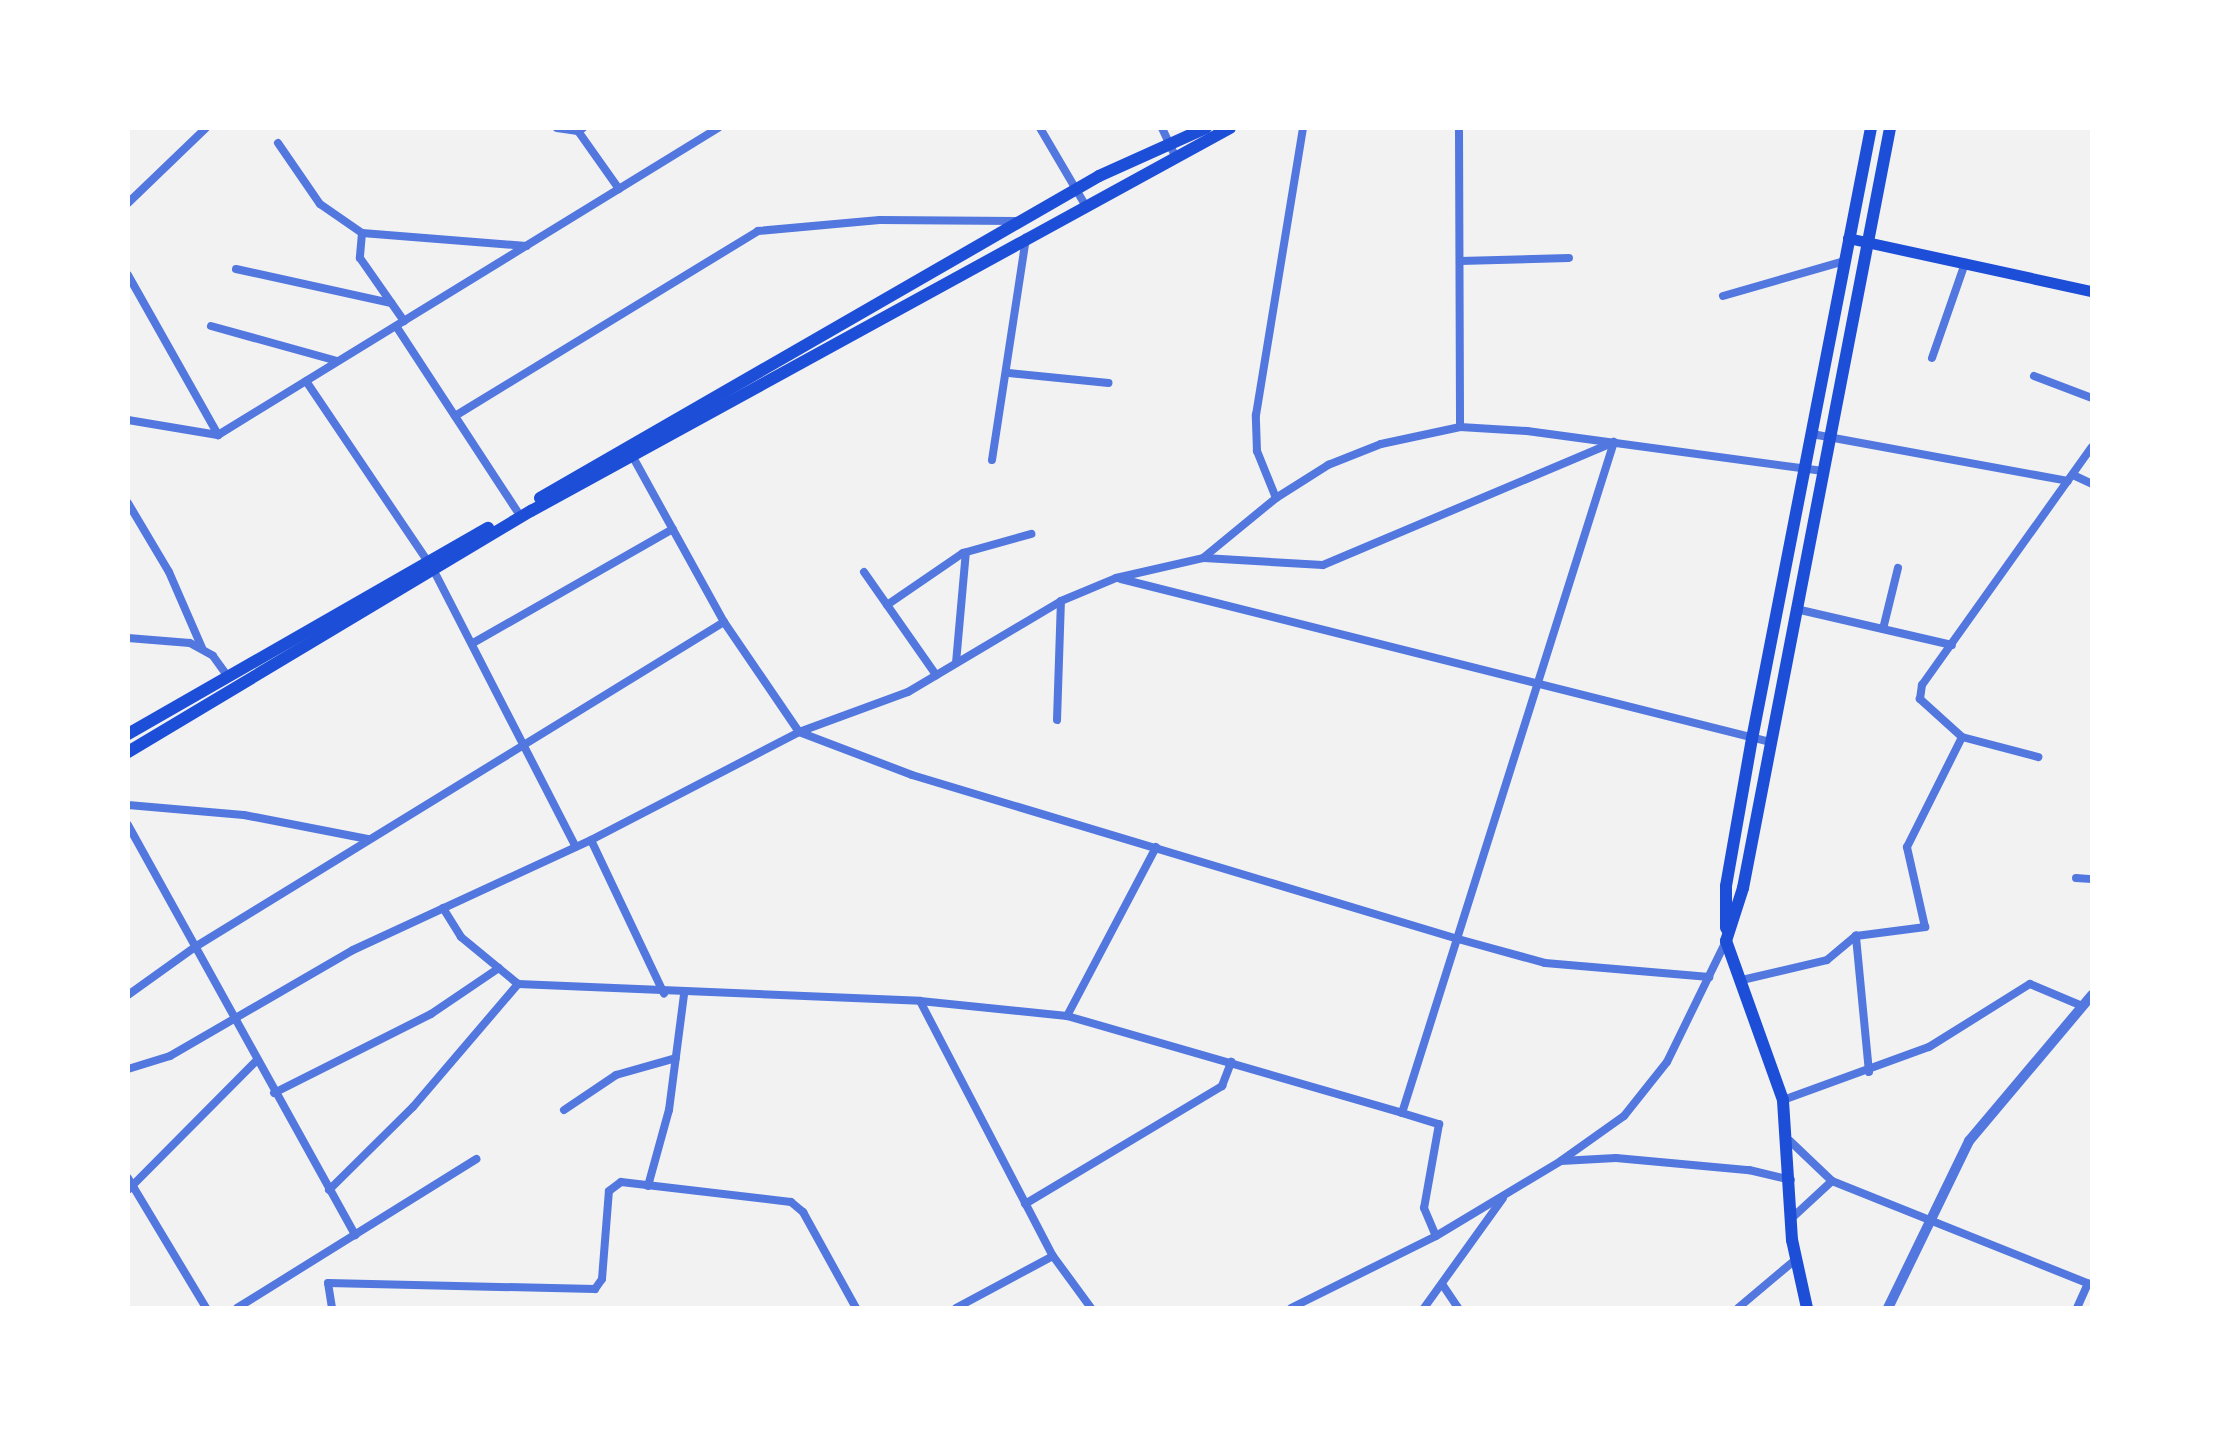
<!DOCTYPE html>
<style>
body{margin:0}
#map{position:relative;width:2220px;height:1436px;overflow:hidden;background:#f2f2f2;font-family:"Golos Text",sans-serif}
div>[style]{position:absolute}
.minor>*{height:8px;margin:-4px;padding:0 4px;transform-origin:4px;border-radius:4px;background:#5277de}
.tertiary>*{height:10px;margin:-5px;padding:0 5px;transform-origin:5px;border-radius:5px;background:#5277de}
.secondary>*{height:11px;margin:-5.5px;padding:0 5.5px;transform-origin:5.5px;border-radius:5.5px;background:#1d4ed8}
.primary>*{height:12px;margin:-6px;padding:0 6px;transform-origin:6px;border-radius:6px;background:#1d4ed8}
span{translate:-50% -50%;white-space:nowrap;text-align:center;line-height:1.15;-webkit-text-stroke:8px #fff;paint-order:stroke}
.frame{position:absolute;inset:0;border:130px solid #fff;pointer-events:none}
</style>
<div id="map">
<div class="minor">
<i style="left:557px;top:128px;width:21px;rotate:8deg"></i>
<i style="left:583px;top:128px;width:6px;rotate:149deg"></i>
<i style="left:578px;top:131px;width:71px;rotate:54.7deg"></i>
<i style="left:1040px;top:128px;width:87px;rotate:59.6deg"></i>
<i style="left:1162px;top:128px;width:29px;rotate:65deg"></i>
<i style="left:1459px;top:128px;width:299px;rotate:89.8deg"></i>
<i style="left:278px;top:143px;width:74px;rotate:55.5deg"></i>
<i style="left:320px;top:204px;width:51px;rotate:34.6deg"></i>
<i style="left:362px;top:233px;width:165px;rotate:4.5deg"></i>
<i style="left:128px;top:203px;width:108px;rotate:-43.9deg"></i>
<i style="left:362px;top:233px;width:25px;rotate:95deg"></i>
<i style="left:360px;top:258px;width:77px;rotate:55.1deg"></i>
<i style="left:1460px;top:261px;width:109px;rotate:-1.6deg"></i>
<i style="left:236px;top:269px;width:159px;rotate:12.4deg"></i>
<i style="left:128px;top:275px;width:184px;rotate:60.6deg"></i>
<i style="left:1723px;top:296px;width:126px;rotate:-16.1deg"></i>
<i style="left:211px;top:326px;width:131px;rotate:15.5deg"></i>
<i style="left:396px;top:326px;width:221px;rotate:56.8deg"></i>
<i style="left:1932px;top:358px;width:101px;rotate:-70.8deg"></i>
<i style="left:1009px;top:373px;width:100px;rotate:5.7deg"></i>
<i style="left:2034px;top:376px;width:62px;rotate:20.8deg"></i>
<i style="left:306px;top:381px;width:229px;rotate:56deg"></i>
<i style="left:434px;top:571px;width:310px;rotate:62.8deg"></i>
<i style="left:455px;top:416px;width:355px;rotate:-31.4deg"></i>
<i style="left:758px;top:231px;width:122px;rotate:-5.2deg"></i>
<i style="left:880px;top:220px;width:136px;rotate:0.4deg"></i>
<i style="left:128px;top:420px;width:91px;rotate:9.5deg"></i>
<i style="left:218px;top:435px;width:587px;rotate:-31.55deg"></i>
<i style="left:1812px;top:434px;width:260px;rotate:10.4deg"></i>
<i style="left:634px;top:459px;width:186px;rotate:61.1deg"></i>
<i style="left:724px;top:622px;width:133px;rotate:55.7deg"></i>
<i style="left:799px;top:732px;width:121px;rotate:20.8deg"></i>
<i style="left:912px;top:775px;width:570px;rotate:16.72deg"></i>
<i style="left:1458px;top:939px;width:90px;rotate:15.4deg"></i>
<i style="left:1545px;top:963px;width:165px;rotate:4.9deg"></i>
<i style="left:992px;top:460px;width:225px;rotate:-81.3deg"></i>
<i style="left:2073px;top:475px;width:21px;rotate:25deg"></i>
<i style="left:1276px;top:498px;width:51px;rotate:-112deg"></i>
<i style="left:1257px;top:451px;width:36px;rotate:-92deg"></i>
<i style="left:1256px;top:415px;width:291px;rotate:-80.7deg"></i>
<i style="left:128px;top:503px;width:80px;rotate:59.3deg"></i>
<i style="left:169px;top:572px;width:83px;rotate:66.5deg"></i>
<i style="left:1204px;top:558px;width:119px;rotate:3.4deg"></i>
<i style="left:1323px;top:565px;width:311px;rotate:-22.9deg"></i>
<i style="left:864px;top:572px;width:126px;rotate:55deg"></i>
<i style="left:1121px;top:579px;width:669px;rotate:14.1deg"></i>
<i style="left:887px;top:605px;width:92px;rotate:-34.4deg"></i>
<i style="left:963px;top:553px;width:71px;rotate:-15.6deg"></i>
<i style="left:1796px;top:609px;width:160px;rotate:13deg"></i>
<i style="left:1883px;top:629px;width:63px;rotate:-76.2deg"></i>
<i style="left:128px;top:638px;width:62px;rotate:4.6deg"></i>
<i style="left:190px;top:643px;width:26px;rotate:29deg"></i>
<i style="left:213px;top:656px;width:26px;rotate:54deg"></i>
<i style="left:473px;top:643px;width:230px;rotate:-29.7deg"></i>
<i style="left:956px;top:663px;width:111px;rotate:-84.9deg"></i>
<i style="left:1057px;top:720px;width:119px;rotate:-88.1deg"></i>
<i style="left:1962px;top:737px;width:79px;rotate:14.7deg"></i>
<i style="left:128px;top:805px;width:116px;rotate:4.9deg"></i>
<i style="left:244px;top:815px;width:126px;rotate:11deg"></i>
<i style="left:128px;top:825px;width:469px;rotate:61deg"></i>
<i style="left:591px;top:840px;width:170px;rotate:64.6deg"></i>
<i style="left:2076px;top:878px;width:16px;rotate:4deg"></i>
<i style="left:443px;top:908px;width:34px;rotate:58deg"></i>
<i style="left:461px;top:937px;width:74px;rotate:39.5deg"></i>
<i style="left:518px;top:984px;width:402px;rotate:2.4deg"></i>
<i style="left:920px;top:1001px;width:148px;rotate:5.8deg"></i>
<i style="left:1067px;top:1016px;width:349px;rotate:16.1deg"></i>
<i style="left:1402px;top:1113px;width:704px;rotate:-72.47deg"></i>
<i style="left:1742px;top:980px;width:87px;rotate:-13.2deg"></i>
<i style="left:1827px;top:960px;width:38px;rotate:-40deg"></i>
<i style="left:128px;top:995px;width:82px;rotate:-35.6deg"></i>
<i style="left:195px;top:947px;width:621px;rotate:-31.57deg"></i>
<i style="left:920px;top:1001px;width:288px;rotate:62.5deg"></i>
<i style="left:1067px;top:1016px;width:191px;rotate:-62.2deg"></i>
<i style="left:128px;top:1069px;width:44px;rotate:-17.2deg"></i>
<i style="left:170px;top:1056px;width:211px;rotate:-30.1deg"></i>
<i style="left:353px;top:950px;width:262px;rotate:-24.8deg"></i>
<i style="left:591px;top:840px;width:234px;rotate:-27.4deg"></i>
<i style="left:799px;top:732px;width:116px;rotate:-20.2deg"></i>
<i style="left:908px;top:692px;width:178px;rotate:-30.7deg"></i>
<i style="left:1061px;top:601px;width:60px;rotate:-22.7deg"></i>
<i style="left:1116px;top:578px;width:89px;rotate:-12.9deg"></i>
<i style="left:1203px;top:558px;width:94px;rotate:-39.4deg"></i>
<i style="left:1276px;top:498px;width:62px;rotate:-32.4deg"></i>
<i style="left:1328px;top:465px;width:57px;rotate:-21.6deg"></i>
<i style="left:1381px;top:444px;width:81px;rotate:-12.1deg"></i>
<i style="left:1460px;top:427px;width:67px;rotate:3.4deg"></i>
<i style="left:1527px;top:431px;width:297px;rotate:7.7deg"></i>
<i style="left:1869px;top:1072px;width:137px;rotate:-95.5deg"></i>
<i style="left:1856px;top:936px;width:70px;rotate:-7.4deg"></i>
<i style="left:1925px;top:927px;width:82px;rotate:-102.7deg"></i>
<i style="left:1907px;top:847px;width:123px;rotate:-63.4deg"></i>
<i style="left:1962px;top:737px;width:57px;rotate:-137.9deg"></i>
<i style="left:1920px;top:699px;width:14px;rotate:-82deg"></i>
<i style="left:1922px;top:685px;width:292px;rotate:-54.5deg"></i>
<i style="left:274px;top:1093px;width:176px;rotate:-26.7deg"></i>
<i style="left:431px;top:1014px;width:82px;rotate:-34.1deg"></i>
<i style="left:1783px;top:1100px;width:155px;rotate:-20deg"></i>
<i style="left:1929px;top:1047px;width:119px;rotate:-32deg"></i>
<i style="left:2030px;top:984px;width:56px;rotate:22.9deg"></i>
<i style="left:564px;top:1110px;width:63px;rotate:-33.9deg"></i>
<i style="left:616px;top:1075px;width:62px;rotate:-15.8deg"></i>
<i style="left:1402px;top:1113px;width:39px;rotate:17deg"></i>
<i style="left:1439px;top:1124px;width:85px;rotate:100.1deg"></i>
<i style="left:1424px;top:1208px;width:30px;rotate:67deg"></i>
<i style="left:1790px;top:1141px;width:58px;rotate:43.6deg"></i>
<i style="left:1562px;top:1160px;width:76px;rotate:-35.4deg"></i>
<i style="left:1624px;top:1116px;width:69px;rotate:-51.5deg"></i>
<i style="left:1667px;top:1062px;width:135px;rotate:-64deg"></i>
<i style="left:128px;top:1178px;width:152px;rotate:59deg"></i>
<i style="left:648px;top:1186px;width:79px;rotate:-74.6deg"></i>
<i style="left:669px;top:1110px;width:116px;rotate:-82.6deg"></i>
<i style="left:128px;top:1190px;width:182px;rotate:-45.2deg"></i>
<i style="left:329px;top:1190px;width:118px;rotate:-44.7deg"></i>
<i style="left:413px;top:1107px;width:162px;rotate:-49.5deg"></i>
<i style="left:1025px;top:1204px;width:230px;rotate:-30.9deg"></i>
<i style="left:1222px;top:1086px;width:26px;rotate:-69deg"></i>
<i style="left:1793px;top:1217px;width:53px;rotate:-42.7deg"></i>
<i style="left:1832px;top:1181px;width:280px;rotate:21.8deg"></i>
<i style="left:1442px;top:1284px;width:29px;rotate:56deg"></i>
<i style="left:237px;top:1308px;width:282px;rotate:-31.9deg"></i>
<i style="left:332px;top:1308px;width:25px;rotate:-99deg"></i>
<i style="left:328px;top:1283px;width:267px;rotate:1.3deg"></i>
<i style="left:595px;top:1289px;width:12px;rotate:-55deg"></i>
<i style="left:602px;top:1279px;width:88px;rotate:-85.5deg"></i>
<i style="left:609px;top:1191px;width:15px;rotate:-37deg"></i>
<i style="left:621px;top:1182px;width:171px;rotate:6.7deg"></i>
<i style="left:791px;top:1202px;width:16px;rotate:40deg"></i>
<i style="left:803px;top:1212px;width:110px;rotate:61.1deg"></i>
<i style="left:956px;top:1308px;width:110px;rotate:-28.2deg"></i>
<i style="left:1053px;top:1256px;width:64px;rotate:53.8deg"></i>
<i style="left:1291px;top:1308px;width:162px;rotate:-26.4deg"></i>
<i style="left:1436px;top:1236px;width:146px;rotate:-31deg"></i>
<i style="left:1561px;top:1161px;width:55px;rotate:-3.1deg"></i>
<i style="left:1616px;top:1158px;width:134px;rotate:5.2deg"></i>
<i style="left:1749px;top:1170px;width:43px;rotate:13.4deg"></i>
<i style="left:1424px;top:1308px;width:135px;rotate:-54.3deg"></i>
<i style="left:1738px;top:1308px;width:75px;rotate:-40.1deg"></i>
<i style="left:2077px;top:1308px;width:27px;rotate:-66deg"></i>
</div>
<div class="tertiary">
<i style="left:1888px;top:1308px;width:186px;rotate:-64.1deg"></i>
<i style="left:1969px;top:1141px;width:191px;rotate:-49.9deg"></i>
</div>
<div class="secondary">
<i style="left:1848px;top:238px;width:250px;rotate:12.3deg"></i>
</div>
<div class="primary">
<i style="left:540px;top:498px;width:645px;rotate:-29.94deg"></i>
<i style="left:1099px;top:176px;width:117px;rotate:-24.2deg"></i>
<i style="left:128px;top:734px;width:415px;rotate:-29.8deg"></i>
<i style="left:128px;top:752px;width:470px;rotate:-30.9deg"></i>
<i style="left:531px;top:511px;width:797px;rotate:-28.72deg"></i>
<i style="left:1726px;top:928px;width:42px;rotate:-90deg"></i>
<i style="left:1726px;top:886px;width:149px;rotate:-80deg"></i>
<i style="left:1752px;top:739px;width:622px;rotate:-78.98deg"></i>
<i style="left:1807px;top:1308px;width:70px;rotate:-102.4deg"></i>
<i style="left:1792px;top:1240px;width:140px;rotate:-93.7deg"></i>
<i style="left:1783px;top:1100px;width:169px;rotate:-109.7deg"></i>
<i style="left:1726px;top:941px;width:56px;rotate:-72.2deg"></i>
<i style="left:1743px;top:888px;width:774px;rotate:-79.05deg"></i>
</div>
<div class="frame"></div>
</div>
